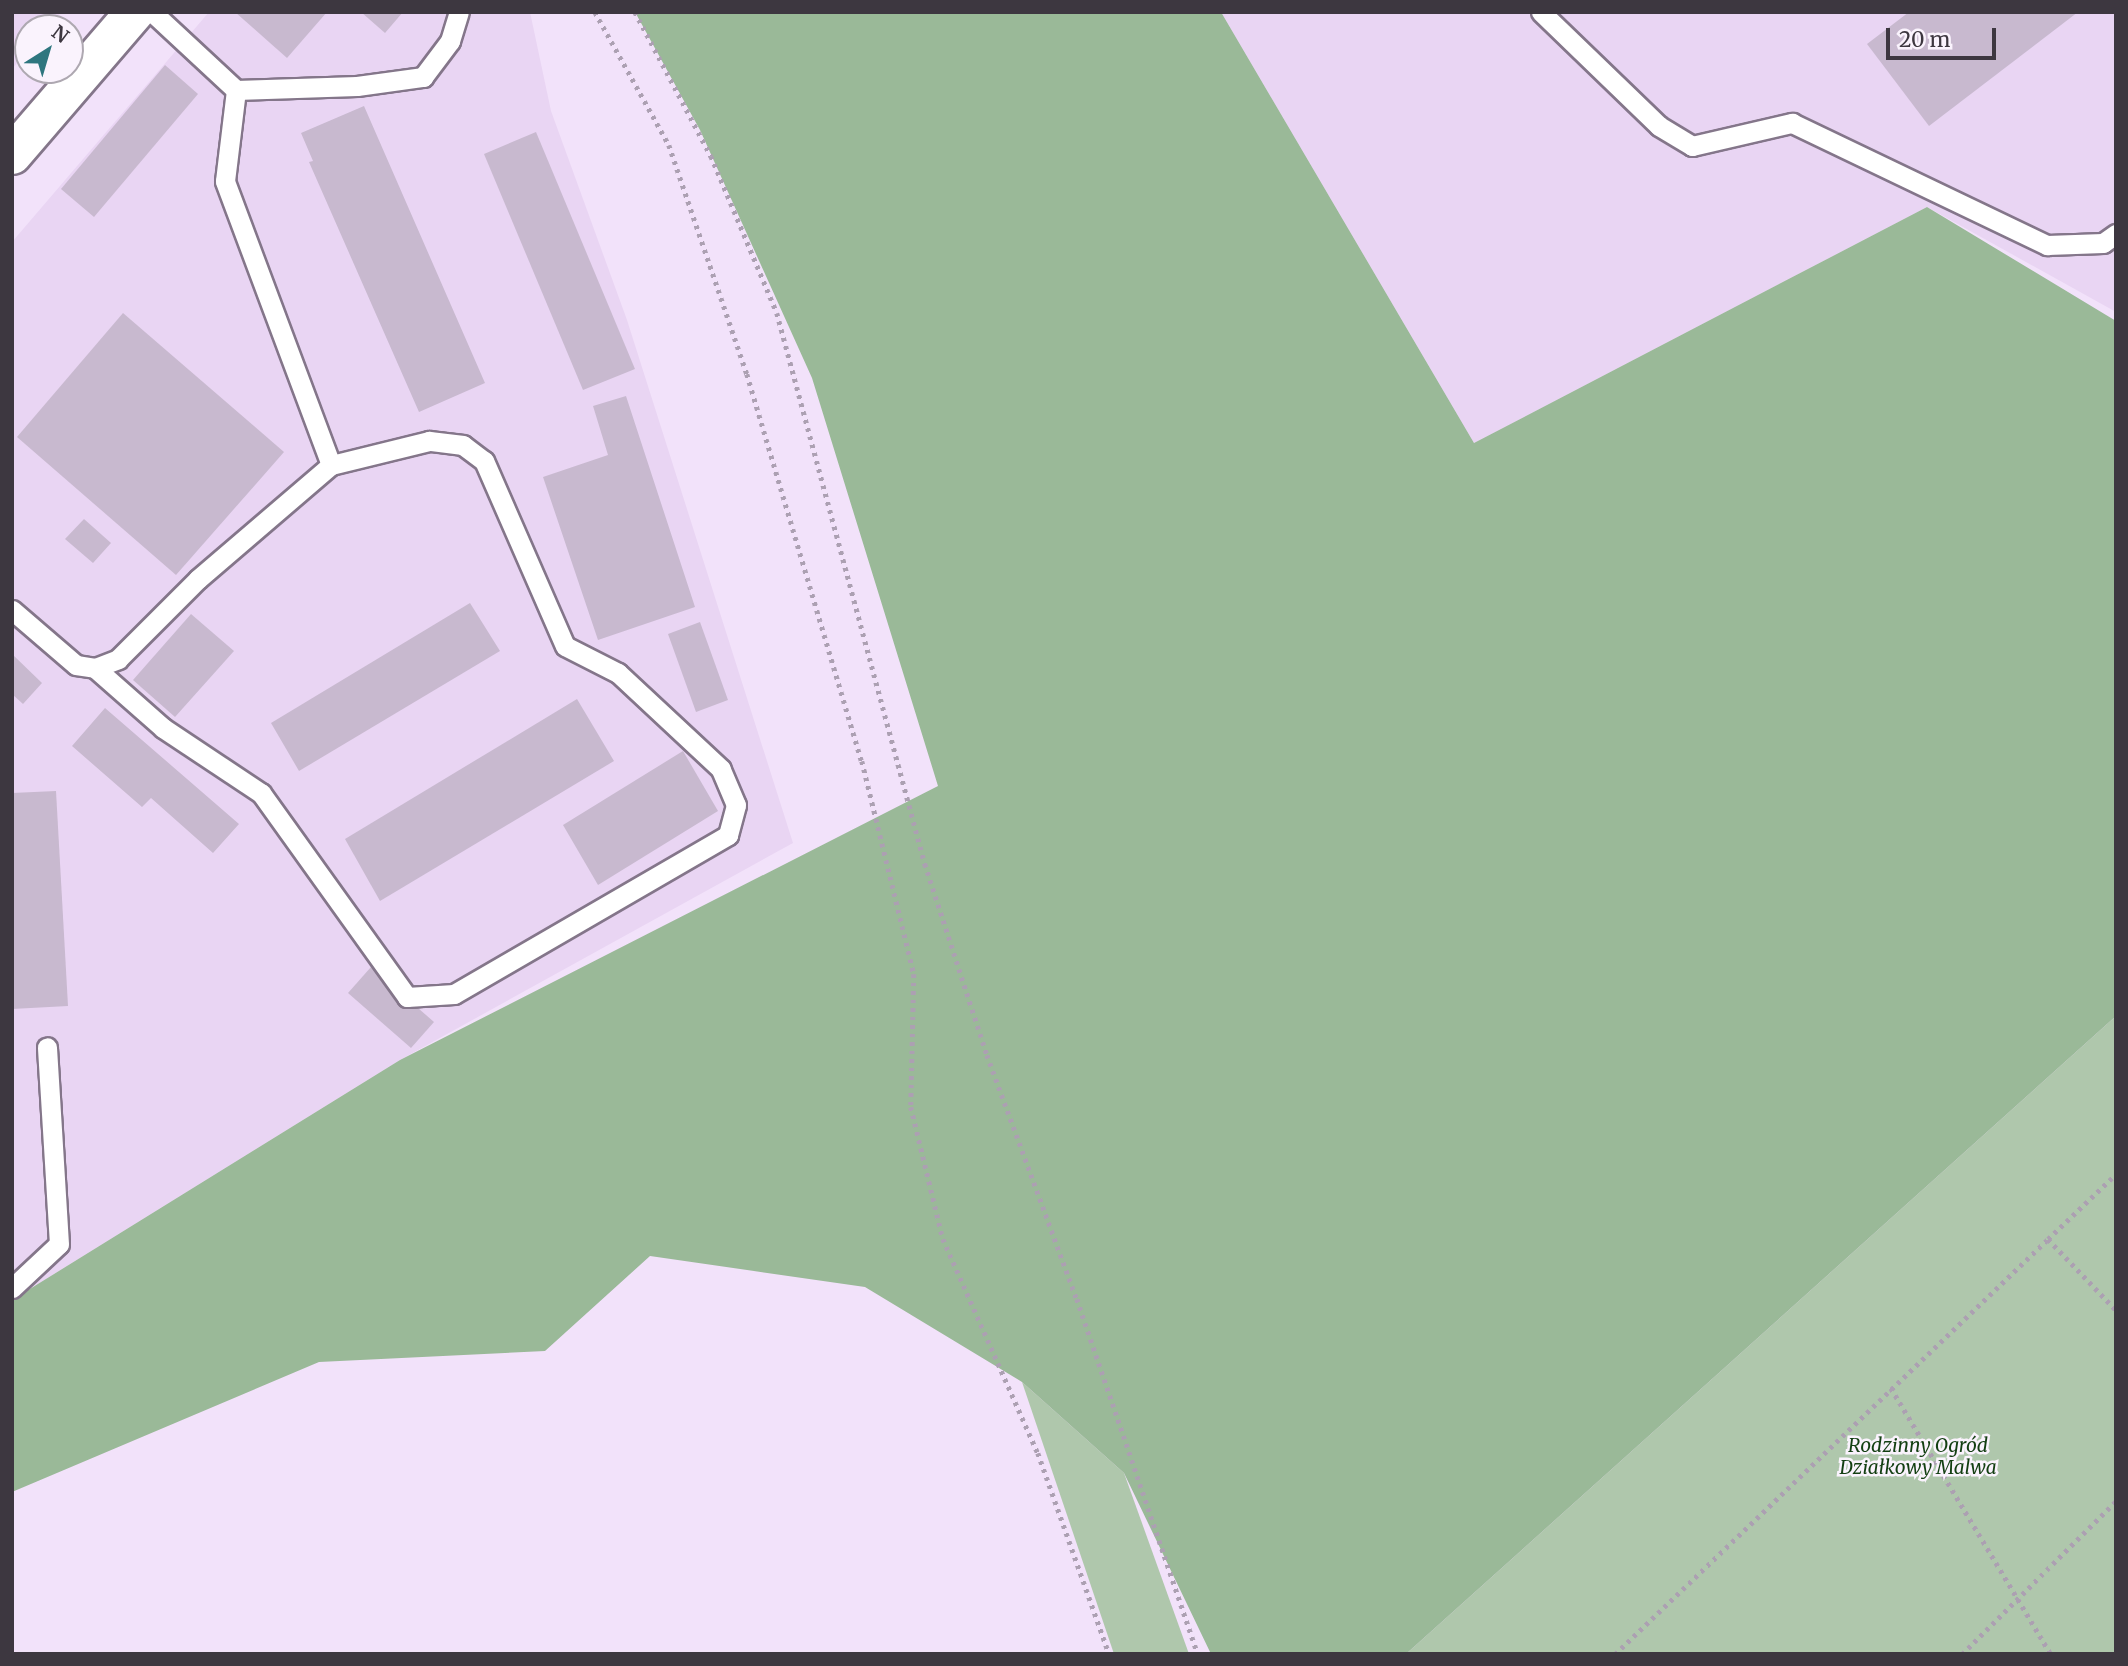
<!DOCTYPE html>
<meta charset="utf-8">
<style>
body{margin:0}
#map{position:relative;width:2128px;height:1666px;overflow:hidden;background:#f2e2fa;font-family:Merriweather,serif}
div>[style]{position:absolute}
.built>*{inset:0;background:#e9d5f3}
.green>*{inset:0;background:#afc7ac}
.forest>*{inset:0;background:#9ab998}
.building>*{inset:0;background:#c8b9cf}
.path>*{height:4.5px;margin-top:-2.25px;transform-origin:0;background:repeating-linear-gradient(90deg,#aca0b2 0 3.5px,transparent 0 8.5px)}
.roads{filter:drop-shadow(2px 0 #84768a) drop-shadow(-2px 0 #84768a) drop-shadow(0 2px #84768a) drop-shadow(0 -2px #84768a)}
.lane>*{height:19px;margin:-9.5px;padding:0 9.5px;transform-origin:9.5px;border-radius:9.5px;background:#fff}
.secondary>*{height:38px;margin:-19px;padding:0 19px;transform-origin:19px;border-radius:19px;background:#fff}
span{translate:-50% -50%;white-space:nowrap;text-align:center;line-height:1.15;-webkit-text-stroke:5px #faf3fd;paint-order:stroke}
.park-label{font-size:19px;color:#133f12;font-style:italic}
.frame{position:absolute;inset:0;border:14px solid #3d3740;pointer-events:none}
.north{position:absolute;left:14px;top:14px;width:70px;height:70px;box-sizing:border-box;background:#faf3fd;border:2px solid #aea8b1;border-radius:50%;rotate:37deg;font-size:19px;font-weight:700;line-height:28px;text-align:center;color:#3d3740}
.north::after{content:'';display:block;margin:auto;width:24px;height:32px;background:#2e767f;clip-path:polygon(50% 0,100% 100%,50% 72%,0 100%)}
.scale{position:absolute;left:1886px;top:28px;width:110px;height:32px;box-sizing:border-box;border:4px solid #3d3740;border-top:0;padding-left:9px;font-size:21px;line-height:24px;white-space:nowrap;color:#3d3740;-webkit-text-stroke:5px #faf3fd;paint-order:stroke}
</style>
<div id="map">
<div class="built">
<i style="clip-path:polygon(12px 12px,61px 12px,47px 28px,28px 28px,28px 50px,12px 69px)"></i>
<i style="clip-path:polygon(209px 12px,530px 12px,551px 111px,627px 320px,793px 843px,400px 1060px,12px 1300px,12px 242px)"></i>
<i style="clip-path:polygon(1221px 12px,2116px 12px,2116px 312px,1927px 207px,1474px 443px)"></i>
</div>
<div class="green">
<i style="clip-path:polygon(2116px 1016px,2116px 1654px,1406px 1654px)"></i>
<i style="clip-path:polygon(1022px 1382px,1124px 1473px,1189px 1654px,1114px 1654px)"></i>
</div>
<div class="forest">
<i style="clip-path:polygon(635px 12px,1221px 12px,1474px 443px,1927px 207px,2116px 321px,2116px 1016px,1406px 1654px,1211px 1654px,1124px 1473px,1022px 1382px,865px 1287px,650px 1256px,545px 1351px,319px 1362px,12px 1492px,12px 1300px,400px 1060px,938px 786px,812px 378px,700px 130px)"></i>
</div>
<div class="building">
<i style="clip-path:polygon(235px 12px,327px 12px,287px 58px)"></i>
<i style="clip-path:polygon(361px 12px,403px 12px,385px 33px)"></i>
<i style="clip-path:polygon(1909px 12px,2078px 12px,1929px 126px,1867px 44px)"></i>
<i style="clip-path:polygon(165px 65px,198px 94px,94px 217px,61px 189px)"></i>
<i style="clip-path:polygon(364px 106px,485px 383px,419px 412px,309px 162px,313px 161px,301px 133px)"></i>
<i style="clip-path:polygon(536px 132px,635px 369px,583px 390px,484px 154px)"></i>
<i style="clip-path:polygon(123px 313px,284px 452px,176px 575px,17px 437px)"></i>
<i style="clip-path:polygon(626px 396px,695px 607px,598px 640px,543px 477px,608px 455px,593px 406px)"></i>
<i style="clip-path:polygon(84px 519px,111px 543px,93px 563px,65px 539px)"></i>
<i style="clip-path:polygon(470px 603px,500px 651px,299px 771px,271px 723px)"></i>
<i style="clip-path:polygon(191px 614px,234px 651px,175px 717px,133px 680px)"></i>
<i style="clip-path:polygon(700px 622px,728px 700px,696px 712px,668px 634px)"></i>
<i style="clip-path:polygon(12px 654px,42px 683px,23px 704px,12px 694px)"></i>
<i style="clip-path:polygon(577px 699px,614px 761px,380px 901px,345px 839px)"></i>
<i style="clip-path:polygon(105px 708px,239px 824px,213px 853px,151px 798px,142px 807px,72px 746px)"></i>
<i style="clip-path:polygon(683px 751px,718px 811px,598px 885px,563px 825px)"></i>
<i style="clip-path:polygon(56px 791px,68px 1006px,12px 1009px,12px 793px)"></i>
<i style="clip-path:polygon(371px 967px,434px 1022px,411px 1048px,348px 993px)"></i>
</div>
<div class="path">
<i style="left:595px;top:12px;width:152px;rotate:60.9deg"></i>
<i style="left:669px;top:145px;width:242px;rotate:71.2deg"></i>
<i style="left:747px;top:374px;width:404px;rotate:73.5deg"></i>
<i style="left:862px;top:761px;width:219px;rotate:76.3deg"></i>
<i style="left:914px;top:974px;width:133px;rotate:91.3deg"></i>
<i style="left:911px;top:1107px;width:136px;rotate:76.4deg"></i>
<i style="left:943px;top:1239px;width:234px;rotate:66.1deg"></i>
<i style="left:1038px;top:1453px;width:213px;rotate:70.5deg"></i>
<i style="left:635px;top:12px;width:163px;rotate:62.2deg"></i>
<i style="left:711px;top:156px;width:170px;rotate:67.2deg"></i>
<i style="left:777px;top:313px;width:571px;rotate:74.97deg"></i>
<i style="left:925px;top:864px;width:201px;rotate:72deg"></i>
<i style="left:987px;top:1055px;width:260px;rotate:69.8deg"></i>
<i style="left:1077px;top:1299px;width:375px;rotate:71.2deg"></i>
<i style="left:2048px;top:1239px;width:94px;rotate:-43.7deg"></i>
<i style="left:1891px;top:1388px;width:310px;rotate:59deg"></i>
<i style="left:1615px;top:1654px;width:600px;rotate:-43.78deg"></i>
<i style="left:2048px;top:1239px;width:98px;rotate:46.2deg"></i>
<i style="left:1962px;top:1654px;width:217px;rotate:-44.8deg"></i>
</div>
<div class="roads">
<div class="lane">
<i style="left:1541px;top:12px;width:164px;rotate:44deg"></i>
<i style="left:1659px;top:126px;width:39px;rotate:31deg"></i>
<i style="left:1692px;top:146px;width:103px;rotate:-13deg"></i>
<i style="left:1792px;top:123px;width:283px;rotate:25.6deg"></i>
<i style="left:2047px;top:245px;width:56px;rotate:-2deg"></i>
<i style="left:2103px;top:243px;width:16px;rotate:-35deg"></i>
<i style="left:236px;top:90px;width:121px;rotate:-1.9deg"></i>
<i style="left:357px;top:86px;width:67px;rotate:-7.8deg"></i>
<i style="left:423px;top:77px;width:45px;rotate:-53.1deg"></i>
<i style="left:450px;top:41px;width:30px;rotate:-73deg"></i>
<i style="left:12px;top:610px;width:84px;rotate:40.7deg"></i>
<i style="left:76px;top:665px;width:19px;rotate:9deg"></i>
<i style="left:95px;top:668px;width:25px;rotate:-21deg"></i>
<i style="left:118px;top:659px;width:113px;rotate:-45deg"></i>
<i style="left:198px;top:579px;width:175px;rotate:-40.6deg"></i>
<i style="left:331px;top:465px;width:303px;rotate:-110.5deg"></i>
<i style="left:225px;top:181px;width:92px;rotate:-83.1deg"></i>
<i style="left:236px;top:90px;width:115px;rotate:-137.1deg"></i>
<i style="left:95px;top:668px;width:91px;rotate:41.4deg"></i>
<i style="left:163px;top:728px;width:118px;rotate:33.6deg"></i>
<i style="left:261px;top:793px;width:251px;rotate:54.4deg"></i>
<i style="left:407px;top:997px;width:47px;rotate:-3.7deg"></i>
<i style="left:454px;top:994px;width:317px;rotate:-30.1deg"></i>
<i style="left:728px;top:835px;width:31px;rotate:-75deg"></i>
<i style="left:736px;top:805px;width:39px;rotate:-113deg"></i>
<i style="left:721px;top:769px;width:141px;rotate:-137deg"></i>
<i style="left:618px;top:673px;width:59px;rotate:-153deg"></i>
<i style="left:565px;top:646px;width:202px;rotate:-113.6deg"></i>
<i style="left:484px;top:461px;width:26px;rotate:-143deg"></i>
<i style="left:463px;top:445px;width:34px;rotate:-173deg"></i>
<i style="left:429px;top:441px;width:101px;rotate:166.2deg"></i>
<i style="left:12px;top:1288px;width:64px;rotate:-43.1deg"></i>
<i style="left:59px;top:1244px;width:197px;rotate:-93.5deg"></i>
</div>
<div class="secondary">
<i style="left:12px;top:155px;width:189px;rotate:-49.3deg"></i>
</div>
</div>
<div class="park-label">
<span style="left:1918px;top:1457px">Rodzinny Ogród<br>Działkowy Malwa</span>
</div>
<div class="frame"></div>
<div class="north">N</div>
<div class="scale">20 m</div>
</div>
